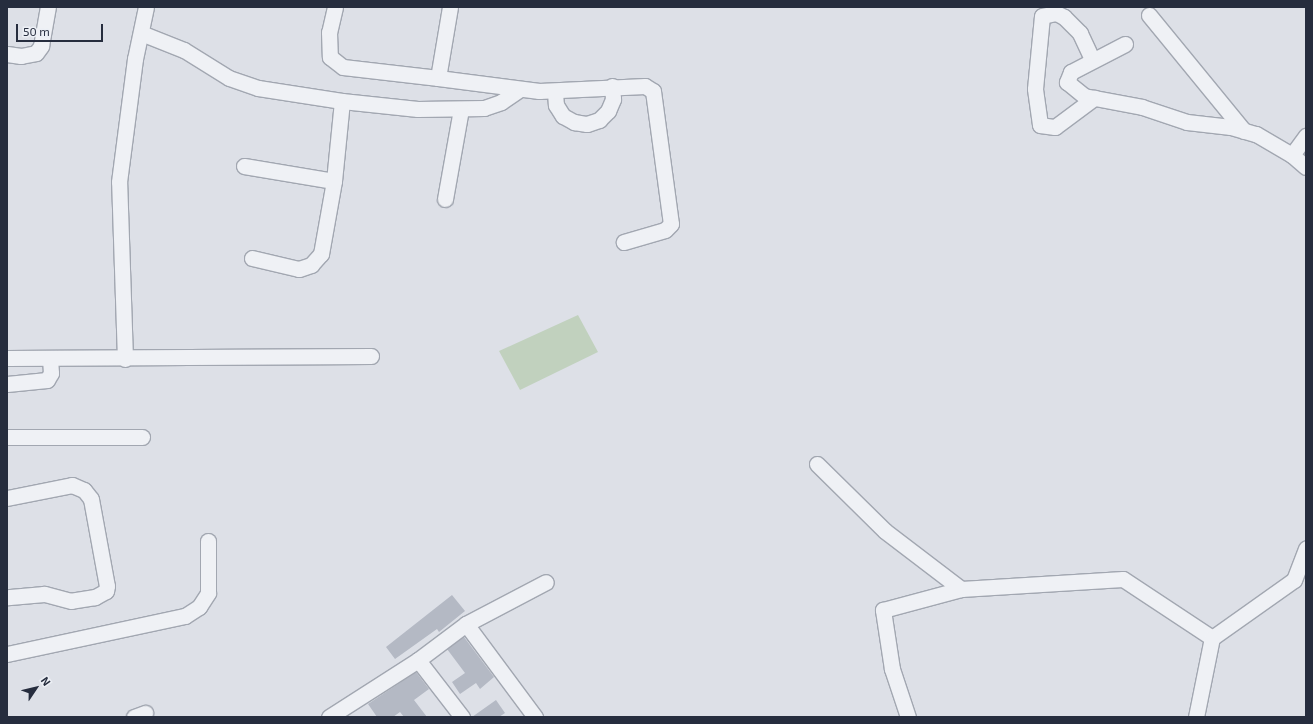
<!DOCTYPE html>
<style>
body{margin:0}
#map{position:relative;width:1313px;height:724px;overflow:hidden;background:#dde0e7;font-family:"Exo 2",sans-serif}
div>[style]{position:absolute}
.green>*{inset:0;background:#c1d1be}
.building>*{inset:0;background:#b4b9c4}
.roads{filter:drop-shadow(1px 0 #a2a7b1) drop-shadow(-1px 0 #a2a7b1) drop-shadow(0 1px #a2a7b1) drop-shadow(0 -1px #a2a7b1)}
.minor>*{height:15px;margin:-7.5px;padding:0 7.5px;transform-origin:7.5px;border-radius:7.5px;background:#eff1f5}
span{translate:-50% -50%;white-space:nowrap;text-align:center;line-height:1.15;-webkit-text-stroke:3px #eceff5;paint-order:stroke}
.frame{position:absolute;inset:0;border:8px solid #262d3e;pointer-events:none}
.north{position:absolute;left:16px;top:668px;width:40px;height:40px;-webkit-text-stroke:3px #eceff5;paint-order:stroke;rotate:55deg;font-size:11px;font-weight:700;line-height:16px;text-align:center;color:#262d3e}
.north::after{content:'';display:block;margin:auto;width:14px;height:18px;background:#262d3e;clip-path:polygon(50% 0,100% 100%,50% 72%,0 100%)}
.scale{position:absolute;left:16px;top:24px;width:87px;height:18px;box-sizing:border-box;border:2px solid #262d3e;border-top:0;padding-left:5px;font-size:12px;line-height:14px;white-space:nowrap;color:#262d3e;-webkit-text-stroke:3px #eceff5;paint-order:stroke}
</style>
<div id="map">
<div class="green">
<i style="clip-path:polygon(578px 315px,598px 352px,520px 390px,499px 351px)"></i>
</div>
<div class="building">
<i style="clip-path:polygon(452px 595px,465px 611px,439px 632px,437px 629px,395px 659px,386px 647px)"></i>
<i style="clip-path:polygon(464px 637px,494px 677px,480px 689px,476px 683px,460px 694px,452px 682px,465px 673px,447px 649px)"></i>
<i style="clip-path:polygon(416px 672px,429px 689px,414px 700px,427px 717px,404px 717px,400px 712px,393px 717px,377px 717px,368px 704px)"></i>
<i style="clip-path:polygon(496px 700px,505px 713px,499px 717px,472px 717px)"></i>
</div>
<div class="roads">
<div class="minor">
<i style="left:335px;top:7px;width:26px;rotate:103deg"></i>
<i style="left:329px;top:32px;width:25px;rotate:88deg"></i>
<i style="left:330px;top:57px;width:16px;rotate:38deg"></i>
<i style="left:343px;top:67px;width:96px;rotate:6.6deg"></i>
<i style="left:450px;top:7px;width:72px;rotate:99.6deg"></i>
<i style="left:438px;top:78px;width:102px;rotate:7.3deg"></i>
<i style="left:539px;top:91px;width:106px;rotate:-2.7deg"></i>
<i style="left:645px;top:86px;width:9px;rotate:32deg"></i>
<i style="left:653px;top:91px;width:134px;rotate:82.3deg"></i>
<i style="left:671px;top:224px;width:8px;rotate:135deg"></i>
<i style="left:665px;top:230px;width:43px;rotate:163.7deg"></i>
<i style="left:1149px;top:15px;width:150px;rotate:50.7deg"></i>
<i style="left:141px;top:33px;width:46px;rotate:21.6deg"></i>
<i style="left:184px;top:50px;width:53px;rotate:31.9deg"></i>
<i style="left:229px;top:78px;width:31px;rotate:19deg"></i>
<i style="left:258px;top:88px;width:85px;rotate:8.8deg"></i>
<i style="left:342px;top:101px;width:76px;rotate:6deg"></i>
<i style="left:418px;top:109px;width:66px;rotate:-0.9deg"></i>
<i style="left:484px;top:108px;width:18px;rotate:-19deg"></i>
<i style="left:501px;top:102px;width:23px;rotate:-34deg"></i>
<i style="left:1125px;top:44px;width:61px;rotate:152.6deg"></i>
<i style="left:1071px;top:72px;width:11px;rotate:112deg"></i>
<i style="left:1067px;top:82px;width:22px;rotate:39deg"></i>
<i style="left:1084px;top:96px;width:59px;rotate:10.7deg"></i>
<i style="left:1142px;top:107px;width:47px;rotate:18.4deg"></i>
<i style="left:1187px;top:122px;width:44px;rotate:6.5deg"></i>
<i style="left:1231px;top:127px;width:26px;rotate:16deg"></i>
<i style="left:1256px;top:134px;width:42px;rotate:30.3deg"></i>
<i style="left:1292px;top:155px;width:18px;rotate:41deg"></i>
<i style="left:7px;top:54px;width:14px;rotate:8deg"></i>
<i style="left:21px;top:56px;width:15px;rotate:-11deg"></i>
<i style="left:36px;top:53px;width:9px;rotate:-54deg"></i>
<i style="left:41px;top:46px;width:40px;rotate:-80deg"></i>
<i style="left:1092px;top:59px;width:29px;rotate:-115deg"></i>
<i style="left:1080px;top:33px;width:23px;rotate:-135deg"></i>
<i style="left:1064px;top:17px;width:9px;rotate:-153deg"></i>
<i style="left:1056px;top:13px;width:14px;rotate:168deg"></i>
<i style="left:1042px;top:16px;width:73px;rotate:95.5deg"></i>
<i style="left:1035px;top:89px;width:36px;rotate:82deg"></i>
<i style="left:1040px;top:125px;width:15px;rotate:8deg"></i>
<i style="left:1055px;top:127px;width:49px;rotate:-36.6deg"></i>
<i style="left:555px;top:92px;width:13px;rotate:86deg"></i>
<i style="left:556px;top:105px;width:13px;rotate:58deg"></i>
<i style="left:563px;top:116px;width:13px;rotate:29deg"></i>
<i style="left:574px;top:122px;width:13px;rotate:9deg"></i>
<i style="left:587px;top:124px;width:13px;rotate:-18deg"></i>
<i style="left:599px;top:120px;width:13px;rotate:-45deg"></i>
<i style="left:608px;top:111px;width:13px;rotate:-67deg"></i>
<i style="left:613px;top:99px;width:13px;rotate:-94deg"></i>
<i style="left:1292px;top:155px;width:24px;rotate:-54deg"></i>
<i style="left:244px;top:166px;width:91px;rotate:9.5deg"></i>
<i style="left:445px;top:199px;width:91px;rotate:-79.9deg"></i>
<i style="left:252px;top:258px;width:48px;rotate:13.2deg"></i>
<i style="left:299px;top:269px;width:13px;rotate:-18deg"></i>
<i style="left:311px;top:265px;width:15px;rotate:-48deg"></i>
<i style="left:321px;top:254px;width:74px;rotate:-79.9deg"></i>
<i style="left:334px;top:181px;width:80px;rotate:-84.3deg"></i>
<i style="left:7px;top:358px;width:364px;rotate:-0.3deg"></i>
<i style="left:125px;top:359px;width:177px;rotate:-91.9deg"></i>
<i style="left:119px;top:182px;width:124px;rotate:-82.6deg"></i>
<i style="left:135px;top:59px;width:53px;rotate:-78.1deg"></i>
<i style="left:7px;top:384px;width:40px;rotate:-5.7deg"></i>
<i style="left:47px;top:380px;width:8px;rotate:-60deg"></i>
<i style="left:51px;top:373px;width:15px;rotate:-94deg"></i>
<i style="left:7px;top:437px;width:135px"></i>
<i style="left:817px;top:464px;width:95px;rotate:44.6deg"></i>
<i style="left:885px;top:531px;width:96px;rotate:37.3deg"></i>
<i style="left:961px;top:589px;width:162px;rotate:-3.5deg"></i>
<i style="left:1123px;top:579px;width:107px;rotate:33.5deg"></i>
<i style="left:7px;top:498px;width:66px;rotate:-11.3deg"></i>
<i style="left:72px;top:485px;width:13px;rotate:23deg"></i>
<i style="left:84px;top:490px;width:11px;rotate:52deg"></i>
<i style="left:91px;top:499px;width:88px;rotate:79.6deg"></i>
<i style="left:107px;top:586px;width:5px;rotate:101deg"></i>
<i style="left:106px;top:591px;width:13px;rotate:151deg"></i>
<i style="left:95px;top:597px;width:24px;rotate:171deg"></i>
<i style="left:71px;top:601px;width:28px;rotate:-165deg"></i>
<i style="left:44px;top:594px;width:37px;rotate:175deg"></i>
<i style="left:466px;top:624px;width:116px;rotate:53.4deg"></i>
<i style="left:7px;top:654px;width:182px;rotate:-12.1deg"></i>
<i style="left:185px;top:616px;width:17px;rotate:-33deg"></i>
<i style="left:199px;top:607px;width:17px;rotate:-57deg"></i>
<i style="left:208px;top:593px;width:52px;rotate:-90deg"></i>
<i style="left:418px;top:660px;width:72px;rotate:52.3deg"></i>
<i style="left:134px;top:717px;width:12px;rotate:-20deg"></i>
<i style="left:329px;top:717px;width:106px;rotate:-32.6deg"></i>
<i style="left:418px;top:660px;width:60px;rotate:-36.9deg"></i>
<i style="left:466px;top:624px;width:90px;rotate:-27.7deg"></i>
<i style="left:908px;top:717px;width:51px;rotate:-108.4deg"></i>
<i style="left:892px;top:669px;width:60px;rotate:-98.7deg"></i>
<i style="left:883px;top:610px;width:81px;rotate:-15.1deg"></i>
<i style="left:1196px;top:717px;width:81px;rotate:-78.6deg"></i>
<i style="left:1212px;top:638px;width:100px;rotate:-35.3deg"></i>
<i style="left:1294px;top:580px;width:34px;rotate:-69deg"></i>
</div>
</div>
<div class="frame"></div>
<div class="north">N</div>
<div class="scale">50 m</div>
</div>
